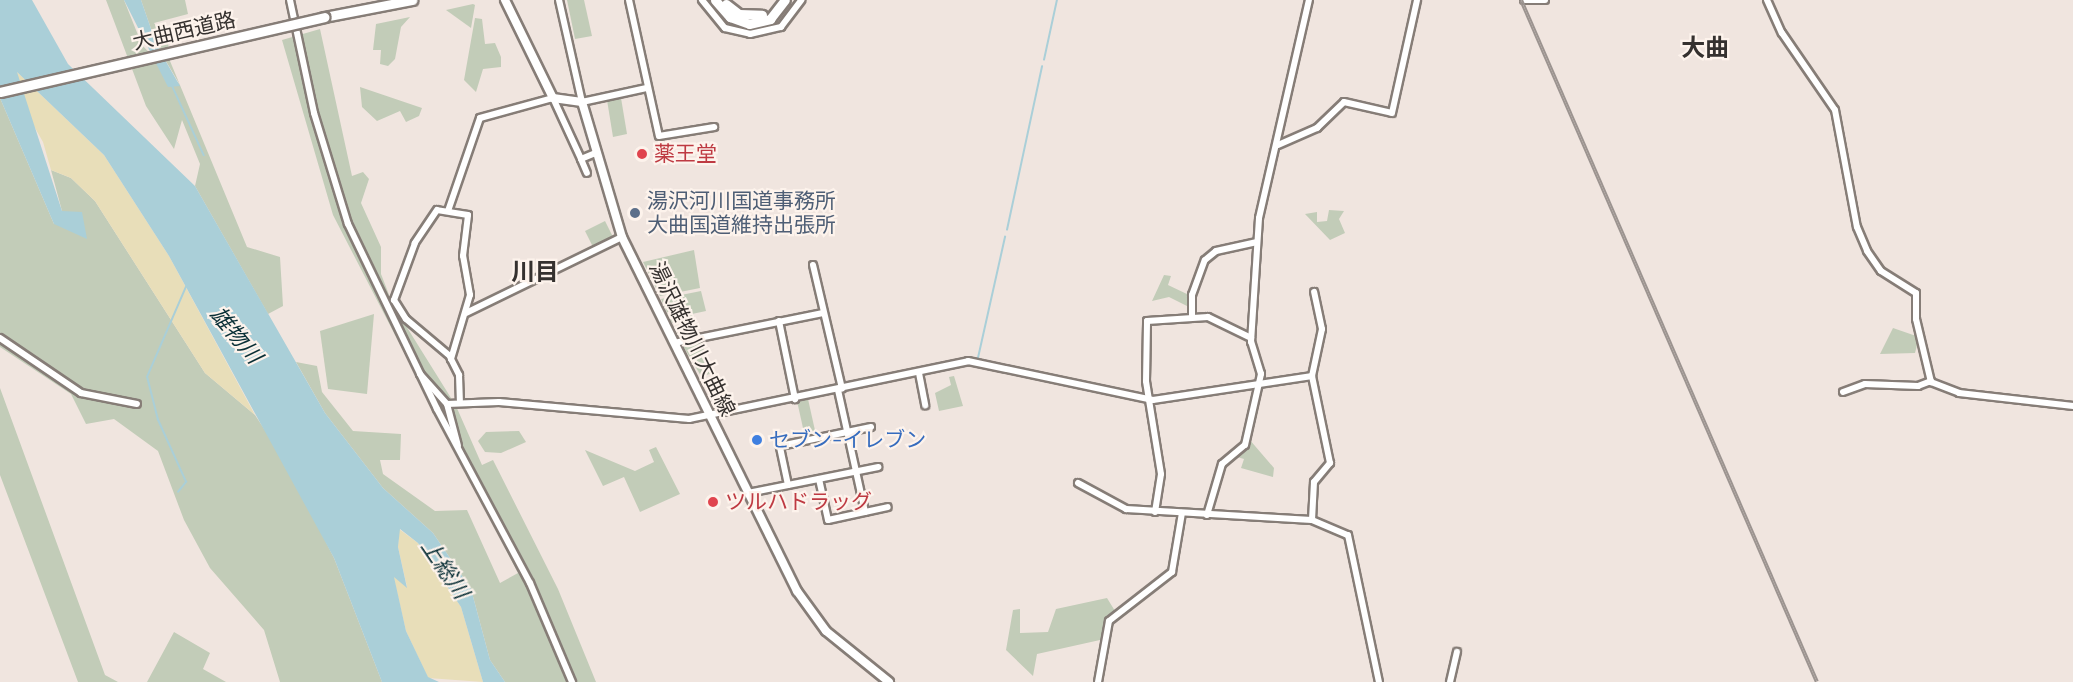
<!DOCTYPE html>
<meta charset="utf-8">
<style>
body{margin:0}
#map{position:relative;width:2073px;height:682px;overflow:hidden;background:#f0e5df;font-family:Lora,"Noto Sans JP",serif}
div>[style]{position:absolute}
.green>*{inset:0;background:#c2ccb8}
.sand>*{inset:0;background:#e8deb9}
.water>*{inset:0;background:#aacfd8}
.stream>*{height:1.5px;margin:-0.75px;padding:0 0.75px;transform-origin:0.75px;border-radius:0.75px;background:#aacfd8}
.roads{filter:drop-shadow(2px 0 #867d77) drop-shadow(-2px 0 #867d77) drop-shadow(0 2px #867d77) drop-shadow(0 -2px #867d77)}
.minor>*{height:6px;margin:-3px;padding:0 3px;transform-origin:3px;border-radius:3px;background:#fff}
.major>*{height:8px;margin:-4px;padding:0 4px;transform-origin:4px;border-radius:4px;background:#fff}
.highway>*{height:9px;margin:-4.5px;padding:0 4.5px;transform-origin:4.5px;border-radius:4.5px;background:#fff}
.rail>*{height:4px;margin-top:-2px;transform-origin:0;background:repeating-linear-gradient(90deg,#fdf3ec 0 4.5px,#9c9490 0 9px);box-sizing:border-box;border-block:2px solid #9c9490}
.bridges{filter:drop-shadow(2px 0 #867d77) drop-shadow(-2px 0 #867d77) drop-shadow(0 2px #867d77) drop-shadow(0 -2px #867d77)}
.highway-bridge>*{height:9px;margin:-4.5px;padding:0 4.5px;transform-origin:4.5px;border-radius:4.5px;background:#fff}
.dots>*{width:16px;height:16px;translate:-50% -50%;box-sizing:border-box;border:3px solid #fdf3ec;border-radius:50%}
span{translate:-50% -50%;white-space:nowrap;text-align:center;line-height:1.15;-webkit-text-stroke:4.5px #fdf3ec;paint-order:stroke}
.street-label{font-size:21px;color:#35312f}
.health-label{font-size:21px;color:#be3a42}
.left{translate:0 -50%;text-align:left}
.service-label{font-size:21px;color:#4e5e75}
.shop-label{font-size:21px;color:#366cbe}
.water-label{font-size:22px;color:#092f36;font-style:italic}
.quarter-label{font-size:24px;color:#35312f;font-weight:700}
</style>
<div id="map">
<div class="green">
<i style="clip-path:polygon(106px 0,124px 0,142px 45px,180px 85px,157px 46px,141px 0,185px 0,188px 14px,154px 23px,168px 42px,170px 61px,247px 247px,280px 257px,283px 306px,268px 314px,195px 186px,200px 164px,182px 120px,174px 149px,146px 106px)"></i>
<i style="clip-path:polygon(567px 0,584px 0,592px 36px,575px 39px)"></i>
<i style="clip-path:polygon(475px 5px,471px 28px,446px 10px,473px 4px)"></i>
<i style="clip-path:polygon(410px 17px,401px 27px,395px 59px,388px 66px,380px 64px,381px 50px,373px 50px,376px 24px)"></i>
<i style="clip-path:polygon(475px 18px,482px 19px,485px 44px,495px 43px,501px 57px,501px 67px,483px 69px,476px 92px,464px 80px)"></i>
<i style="clip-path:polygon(320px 29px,352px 176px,363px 172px,369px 179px,361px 203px,381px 247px,381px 274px,393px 305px,456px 406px,482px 465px,493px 460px,558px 589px,596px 682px,505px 682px,490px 660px,471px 589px,433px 533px,383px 488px,325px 413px,296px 362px,317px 366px,322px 392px,353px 431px,401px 434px,400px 460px,380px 460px,383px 474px,435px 511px,467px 510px,500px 583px,518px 573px,333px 215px,282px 40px)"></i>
<i style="clip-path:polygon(360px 87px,422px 108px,419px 116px,406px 122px,400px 111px,377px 121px,362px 107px)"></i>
<i style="clip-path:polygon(0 98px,54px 224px,62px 211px,51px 170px,71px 178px,95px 201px,205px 373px,255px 415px,282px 456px,334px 558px,382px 682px,280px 682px,264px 630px,210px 568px,184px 520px,158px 451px,114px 419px,86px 424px,71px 394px,0 347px)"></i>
<i style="clip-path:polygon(621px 98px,627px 134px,613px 137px,607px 100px)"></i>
<i style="clip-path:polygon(1329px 210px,1344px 211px,1339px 219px,1345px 233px,1330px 240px,1305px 214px,1317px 212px,1317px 222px,1327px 221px)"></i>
<i style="clip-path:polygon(605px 221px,614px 239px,594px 249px,585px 231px)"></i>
<i style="clip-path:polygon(694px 250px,700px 288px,660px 296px,643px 262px)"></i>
<i style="clip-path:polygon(1164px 275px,1171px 276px,1168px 285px,1189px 295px,1189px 307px,1169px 297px,1152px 301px)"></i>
<i style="clip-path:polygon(701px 291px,706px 311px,692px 314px,696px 334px,679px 337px,676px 328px,681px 325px,678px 320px,672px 323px,661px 299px)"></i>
<i style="clip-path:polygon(374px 314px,367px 394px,328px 389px,320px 331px)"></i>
<i style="clip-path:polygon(1893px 328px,1919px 337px,1915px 353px,1880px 354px)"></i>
<i style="clip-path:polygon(702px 342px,710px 374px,701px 376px,683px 346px)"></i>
<i style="clip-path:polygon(954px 376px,963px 406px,939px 411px,935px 393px,951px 385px,949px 377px)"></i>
<i style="clip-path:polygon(0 388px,105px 675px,118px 682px,78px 682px,0 475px)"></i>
<i style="clip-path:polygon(808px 399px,816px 435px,805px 437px,797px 401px)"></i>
<i style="clip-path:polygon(519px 431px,526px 442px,501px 453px,485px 452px,478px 441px,486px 432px)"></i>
<i style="clip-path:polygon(1249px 439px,1274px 468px,1273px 477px,1241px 468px,1244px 459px,1237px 457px)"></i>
<i style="clip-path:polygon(656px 447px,680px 494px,640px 512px,624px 477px,603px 486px,585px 450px,635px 471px,654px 462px,649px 450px)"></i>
<i style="clip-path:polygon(1107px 598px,1115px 611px,1100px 640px,1037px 654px,1033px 676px,1006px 650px,1013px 610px,1020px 609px,1020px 633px,1048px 632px,1056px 609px)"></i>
<i style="clip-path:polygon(174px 632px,210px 653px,203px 669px,226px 682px,147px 682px)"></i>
</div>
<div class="sand">
<i style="clip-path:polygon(16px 71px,104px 155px,169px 256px,255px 415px,205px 373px,95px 201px,71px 178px,51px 170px,43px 142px,26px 112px)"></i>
<i style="clip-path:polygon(399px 529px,418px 543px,461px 607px,483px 682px,428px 678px,406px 631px,393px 575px,407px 587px,398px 547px)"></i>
</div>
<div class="water">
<i style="clip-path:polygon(0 0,32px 0,68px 64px,195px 186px,325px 413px,383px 488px,433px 533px,471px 589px,490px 660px,505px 682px,483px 682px,461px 607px,418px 543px,400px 529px,398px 547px,407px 588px,394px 577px,406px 631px,428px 677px,439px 682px,382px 682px,334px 558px,169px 256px,104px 155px,17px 72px,62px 211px,82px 212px,87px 239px,54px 224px,0 98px)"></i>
<i style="clip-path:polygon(124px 0,141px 0,157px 46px,180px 86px,168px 87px)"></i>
</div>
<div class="stream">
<i style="left:1044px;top:60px;width:61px;rotate:-77.8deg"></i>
<i style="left:172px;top:85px;width:77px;rotate:65.4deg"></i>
<i style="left:1007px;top:230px;width:167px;rotate:-77.9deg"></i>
<i style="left:978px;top:358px;width:124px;rotate:-77.4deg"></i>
<i style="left:178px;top:492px;width:13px;rotate:-51deg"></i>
<i style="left:186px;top:482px;width:68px;rotate:-114.3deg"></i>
<i style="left:158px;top:420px;width:44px;rotate:-104.3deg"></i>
<i style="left:147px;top:377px;width:98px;rotate:-66.6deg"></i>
</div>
<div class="roads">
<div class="minor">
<i style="left:290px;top:0;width:116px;rotate:78deg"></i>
<i style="left:314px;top:113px;width:116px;rotate:73deg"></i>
<i style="left:348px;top:224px;width:205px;rotate:64.3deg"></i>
<i style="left:437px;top:409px;width:197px;rotate:61.9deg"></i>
<i style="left:530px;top:583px;width:108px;rotate:67deg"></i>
<i style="left:559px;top:0;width:105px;rotate:77.3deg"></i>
<i style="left:582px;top:102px;width:66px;rotate:-12.2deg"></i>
<i style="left:629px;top:0;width:139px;rotate:77.6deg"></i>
<i style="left:659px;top:136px;width:56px;rotate:-9.3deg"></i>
<i style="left:702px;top:0;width:36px;rotate:51deg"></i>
<i style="left:725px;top:28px;width:26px;rotate:13deg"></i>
<i style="left:750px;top:34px;width:32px;rotate:-13deg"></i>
<i style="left:781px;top:27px;width:34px;rotate:-53deg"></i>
<i style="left:1524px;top:0;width:21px"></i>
<i style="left:1767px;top:0;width:36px;rotate:66deg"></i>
<i style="left:1782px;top:33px;width:93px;rotate:55.5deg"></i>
<i style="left:1835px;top:110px;width:119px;rotate:79.4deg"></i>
<i style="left:1857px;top:227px;width:26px;rotate:67deg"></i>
<i style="left:1867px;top:251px;width:24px;rotate:55deg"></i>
<i style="left:1881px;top:271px;width:41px;rotate:32.2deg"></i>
<i style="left:1916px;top:293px;width:26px;rotate:90deg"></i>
<i style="left:1916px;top:319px;width:65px;rotate:76.6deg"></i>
<i style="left:1931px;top:382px;width:30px;rotate:21deg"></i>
<i style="left:1959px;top:393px;width:115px;rotate:6.5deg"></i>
<i style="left:1278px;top:145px;width:43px;rotate:-23.6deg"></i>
<i style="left:1317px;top:128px;width:37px;rotate:-44deg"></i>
<i style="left:1344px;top:102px;width:49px;rotate:12.9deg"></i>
<i style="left:1392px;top:113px;width:116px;rotate:-77.5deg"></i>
<i style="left:581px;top:159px;width:15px;rotate:67deg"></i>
<i style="left:448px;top:211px;width:98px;rotate:-71deg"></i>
<i style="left:480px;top:118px;width:76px;rotate:-15.3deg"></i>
<i style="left:553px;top:98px;width:67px;rotate:65.3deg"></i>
<i style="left:581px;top:159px;width:15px;rotate:-23deg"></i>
<i style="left:813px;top:265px;width:127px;rotate:76.8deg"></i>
<i style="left:466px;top:313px;width:174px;rotate:-26deg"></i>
<i style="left:1192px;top:317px;width:22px;rotate:-90deg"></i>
<i style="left:1192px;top:295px;width:37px;rotate:-70deg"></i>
<i style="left:1205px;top:260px;width:14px;rotate:-39deg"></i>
<i style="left:1216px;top:251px;width:42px;rotate:-12.4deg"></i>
<i style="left:779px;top:321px;width:80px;rotate:78.4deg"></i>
<i style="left:0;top:338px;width:98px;rotate:34.2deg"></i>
<i style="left:81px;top:393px;width:57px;rotate:11.1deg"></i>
<i style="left:674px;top:343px;width:152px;rotate:-11.4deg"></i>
<i style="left:451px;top:359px;width:67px;rotate:-73.5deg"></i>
<i style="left:470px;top:295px;width:40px;rotate:-100deg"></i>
<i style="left:463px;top:256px;width:41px;rotate:-83deg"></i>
<i style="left:468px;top:215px;width:31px;rotate:-171deg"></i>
<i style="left:437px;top:210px;width:40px;rotate:124deg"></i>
<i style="left:415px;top:243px;width:61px;rotate:110.2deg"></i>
<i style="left:394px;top:300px;width:22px;rotate:58deg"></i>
<i style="left:406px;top:319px;width:57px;rotate:40.1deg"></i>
<i style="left:450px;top:356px;width:3px;rotate:72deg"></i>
<i style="left:451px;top:359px;width:18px;rotate:63deg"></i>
<i style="left:459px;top:375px;width:25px;rotate:88deg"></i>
<i style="left:919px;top:373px;width:33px;rotate:79deg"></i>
<i style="left:420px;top:374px;width:40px;rotate:48deg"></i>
<i style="left:447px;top:404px;width:52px;rotate:-2.2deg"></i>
<i style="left:499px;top:402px;width:191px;rotate:5.1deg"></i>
<i style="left:689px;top:419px;width:285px;rotate:-11.7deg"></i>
<i style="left:968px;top:361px;width:189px;rotate:11.9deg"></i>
<i style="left:1153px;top:400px;width:161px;rotate:-8.6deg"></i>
<i style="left:838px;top:390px;width:125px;rotate:77.5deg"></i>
<i style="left:1843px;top:392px;width:23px;rotate:-20deg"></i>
<i style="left:1865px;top:384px;width:53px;rotate:2.2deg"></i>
<i style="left:1918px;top:386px;width:14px;rotate:-21deg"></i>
<i style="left:447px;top:404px;width:43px;rotate:75.3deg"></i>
<i style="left:819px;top:479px;width:42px;rotate:77.6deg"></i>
<i style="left:828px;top:520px;width:61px;rotate:-12.2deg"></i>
<i style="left:1078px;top:483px;width:55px;rotate:28.4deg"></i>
<i style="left:1126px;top:509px;width:186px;rotate:3.4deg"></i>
<i style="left:1312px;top:520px;width:39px;rotate:23deg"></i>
<i style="left:1348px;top:535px;width:150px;rotate:78.1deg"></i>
<i style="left:788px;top:485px;width:40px;rotate:-102deg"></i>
<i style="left:780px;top:446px;width:93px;rotate:-11.8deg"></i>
<i style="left:748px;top:493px;width:133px;rotate:-11.3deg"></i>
<i style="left:1155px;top:512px;width:38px;rotate:-81deg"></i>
<i style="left:1161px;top:474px;width:94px;rotate:-99.2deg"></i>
<i style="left:1146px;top:381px;width:60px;rotate:-89deg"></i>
<i style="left:1147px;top:321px;width:61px;rotate:-3.8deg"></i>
<i style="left:1208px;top:317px;width:48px;rotate:26deg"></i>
<i style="left:1207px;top:515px;width:53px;rotate:-73.6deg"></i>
<i style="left:1222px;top:464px;width:30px;rotate:-40deg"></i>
<i style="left:1245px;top:445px;width:73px;rotate:-77.3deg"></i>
<i style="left:1261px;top:374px;width:34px;rotate:-107deg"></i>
<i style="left:1251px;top:342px;width:124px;rotate:-86.3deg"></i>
<i style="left:1259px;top:218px;width:224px;rotate:-77.1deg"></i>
<i style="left:1312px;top:520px;width:38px;rotate:-87deg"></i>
<i style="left:1314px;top:482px;width:25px;rotate:-50deg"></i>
<i style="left:1330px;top:463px;width:89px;rotate:-101.7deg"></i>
<i style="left:1312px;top:376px;width:48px;rotate:-78deg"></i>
<i style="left:1322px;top:329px;width:38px;rotate:-102deg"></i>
<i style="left:1098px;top:682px;width:62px;rotate:-79.8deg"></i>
<i style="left:1109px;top:621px;width:80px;rotate:-37.9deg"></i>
<i style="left:1172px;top:572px;width:60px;rotate:-80.4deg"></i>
<i style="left:1450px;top:682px;width:31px;rotate:-77deg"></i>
</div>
<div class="major">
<i style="left:505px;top:0;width:109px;rotate:63.9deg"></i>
<i style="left:553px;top:98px;width:29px;rotate:8deg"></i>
<i style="left:582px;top:102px;width:141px;rotate:73.5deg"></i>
<i style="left:622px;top:237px;width:395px;rotate:63.7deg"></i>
<i style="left:797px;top:591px;width:49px;rotate:54.1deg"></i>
<i style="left:826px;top:631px;width:81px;rotate:39deg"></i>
</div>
<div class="highway">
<i style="left:715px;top:0;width:23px;rotate:49deg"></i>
<i style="left:730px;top:17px;width:20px;rotate:20deg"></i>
<i style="left:749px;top:24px;width:22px;rotate:-13deg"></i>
<i style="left:770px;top:19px;width:24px;rotate:-52deg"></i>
<i style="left:726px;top:4px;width:16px;rotate:38deg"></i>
<i style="left:739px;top:14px;width:23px;rotate:2deg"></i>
<i style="left:324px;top:17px;width:90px;rotate:-10.9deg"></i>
</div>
</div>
<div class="rail">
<i style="left:1521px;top:0;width:743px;rotate:66.54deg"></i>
</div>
<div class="bridges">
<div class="highway-bridge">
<i style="left:0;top:92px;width:333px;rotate:-13deg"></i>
</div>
</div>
<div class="dots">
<i style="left:642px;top:154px;background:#e0444e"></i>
<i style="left:635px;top:213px;background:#5c6f8a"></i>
<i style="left:757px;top:440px;background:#3f7fe0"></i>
<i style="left:713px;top:502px;background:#e0444e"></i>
</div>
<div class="street-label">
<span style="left:184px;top:31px;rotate:-13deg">大曲西道路</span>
<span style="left:692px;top:339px;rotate:64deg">湯沢雄物川大曲線</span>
</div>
<div class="health-label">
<span class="left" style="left:654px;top:154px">薬王堂</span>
<span class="left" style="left:725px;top:502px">ツルハドラッグ</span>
</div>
<div class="service-label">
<span class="left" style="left:647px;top:213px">湯沢河川国道事務所<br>大曲国道維持出張所</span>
</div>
<div class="shop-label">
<span class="left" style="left:769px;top:440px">セブン-イレブン</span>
</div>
<div class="water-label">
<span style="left:236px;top:335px;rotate:50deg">雄物川</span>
<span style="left:445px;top:569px;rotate:56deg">上総川</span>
</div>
<div class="quarter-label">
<span style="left:1705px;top:48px">大曲</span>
<span style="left:535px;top:272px">川目</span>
</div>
</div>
